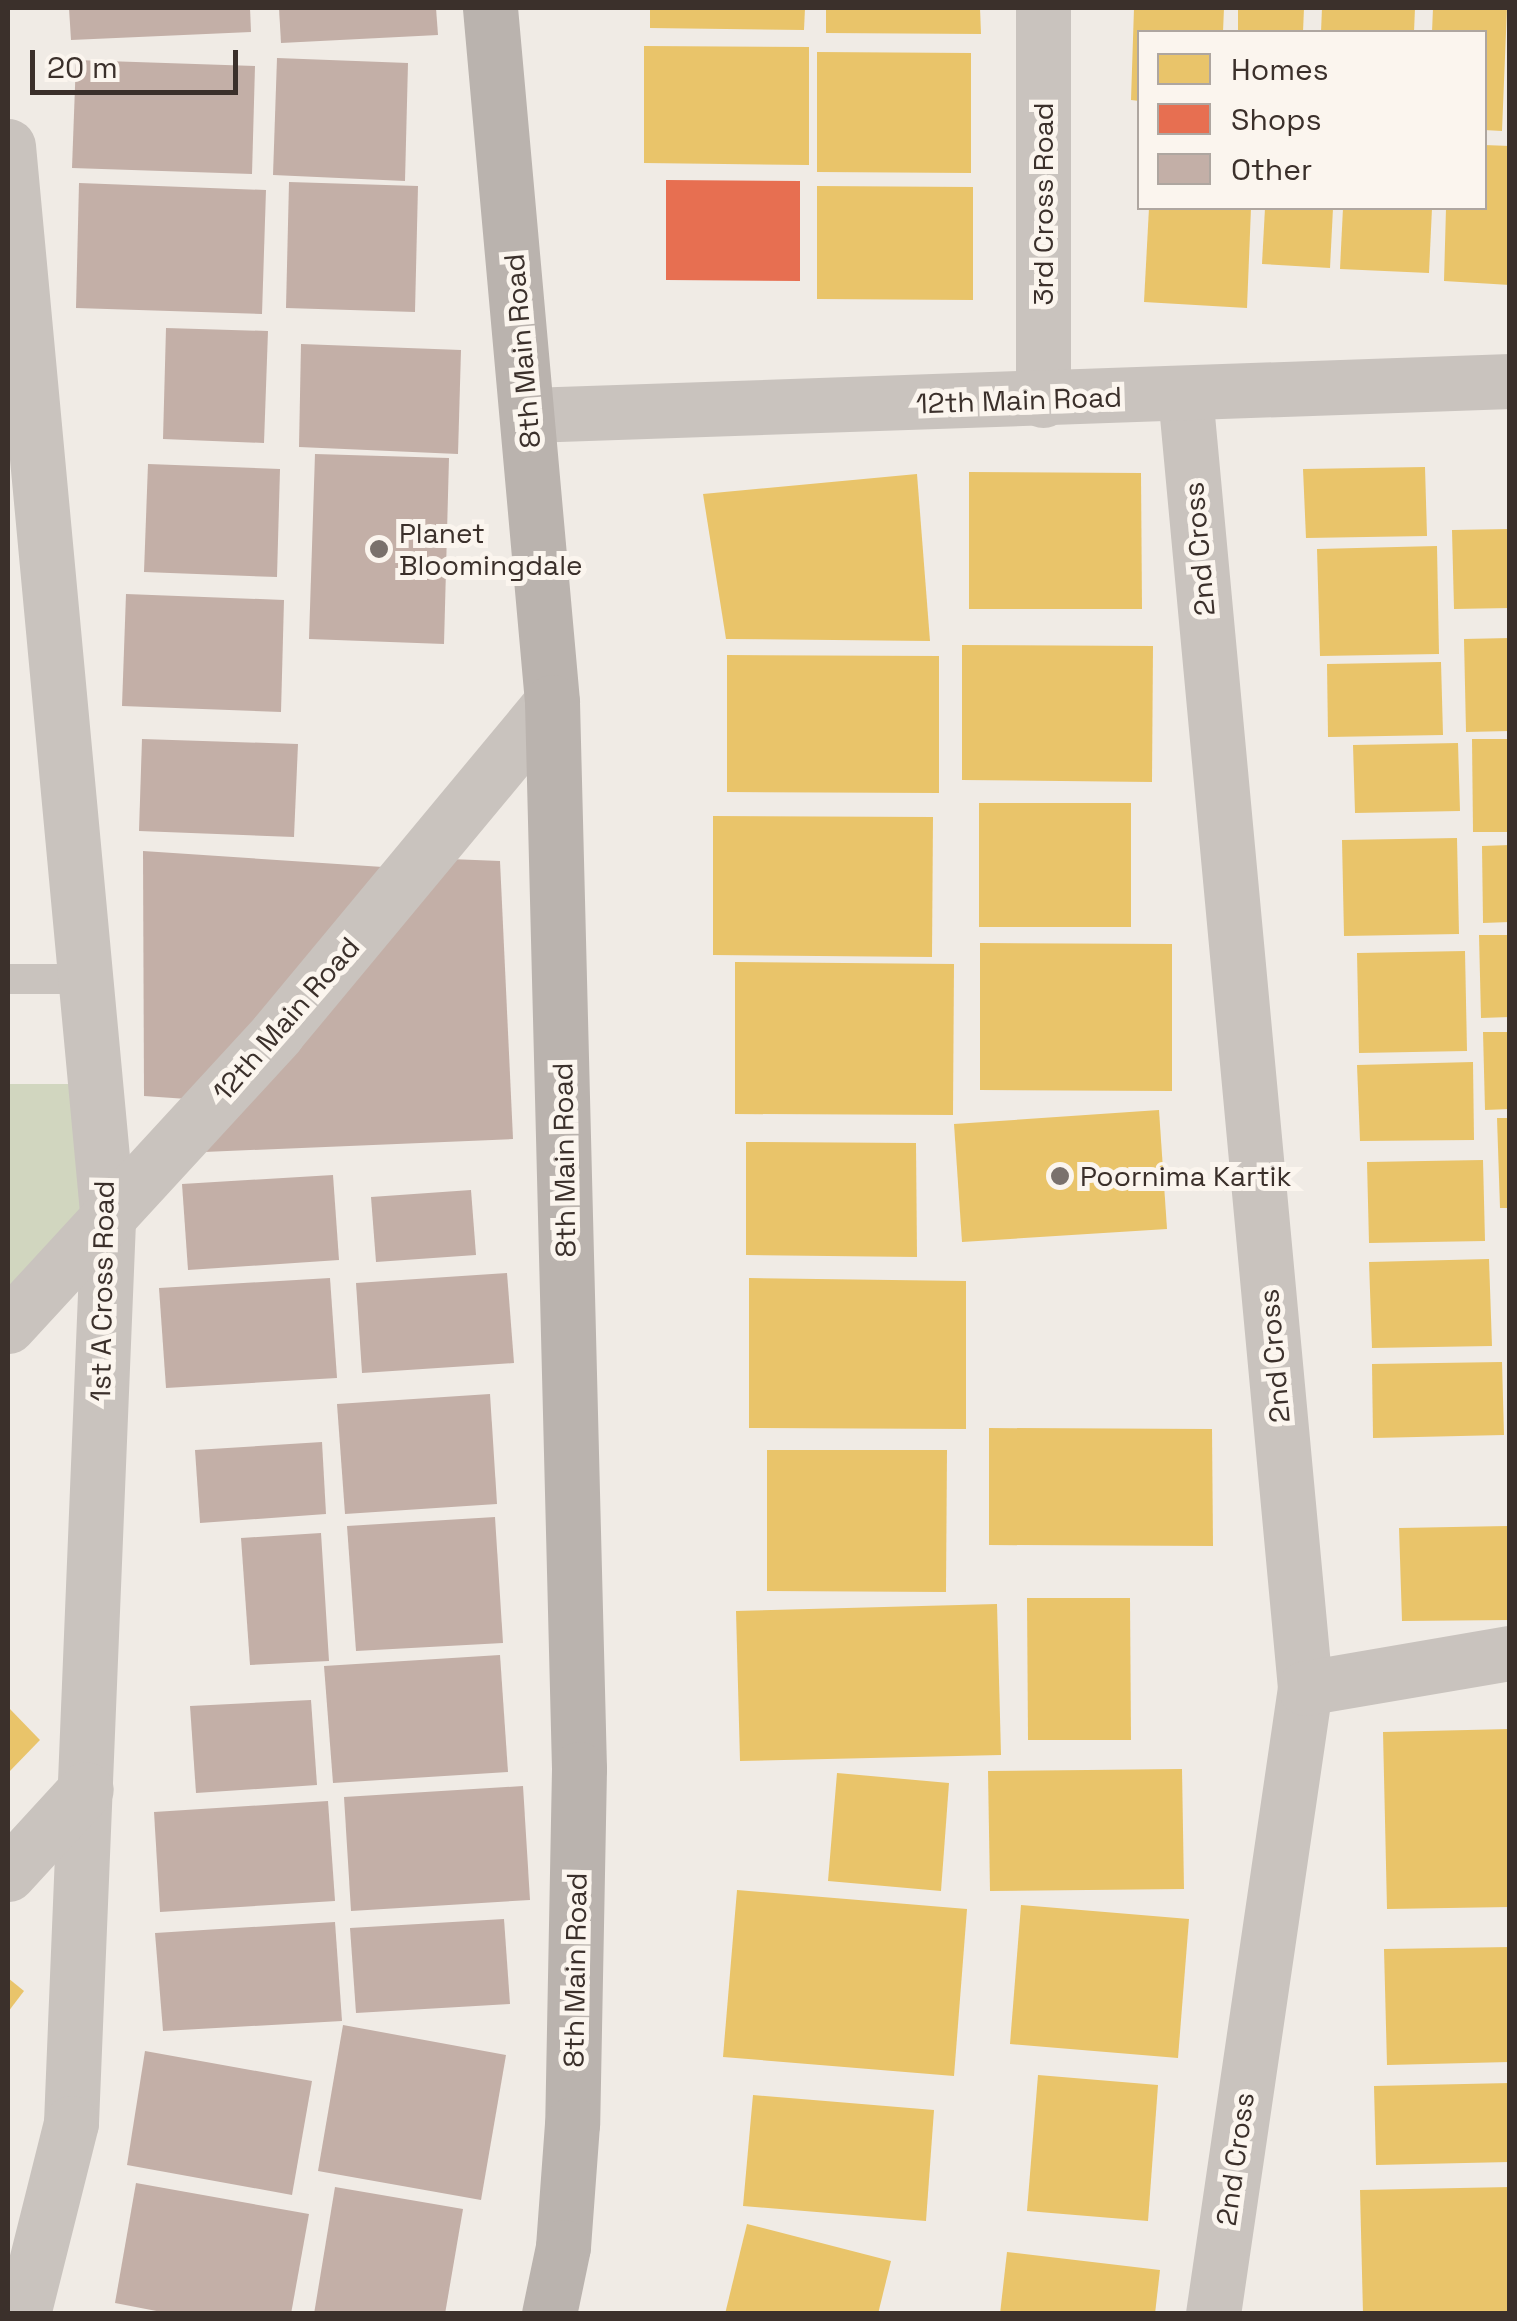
<!DOCTYPE html>
<style>
body{margin:0}
#map{position:relative;width:1517px;height:2321px;overflow:hidden;background:#f0ebe5;font-family:"Space Grotesk",sans-serif}
div>[style]{position:absolute}
.green>*{inset:0;background:#d1d6bf}
.homes>*{inset:0;background:#e9c46a}
.shops>*{inset:0;background:#e76f51}
.building>*{inset:0;background:#c3afa7}
.lane>*{height:30px;margin:-15px;padding:0 15px;transform-origin:15px;border-radius:15px;background:#c9c3be}
.street>*{height:55px;margin:-27.5px;padding:0 27.5px;transform-origin:27.5px;border-radius:27.5px;background:#c9c3be}
.secondary>*{height:55px;margin:-27.5px;padding:0 27.5px;transform-origin:27.5px;border-radius:27.5px;background:#bab3ae}
.dots>*{width:28px;height:28px;translate:-50% -50%;box-sizing:border-box;border:5px solid #fbf5ee;border-radius:50%}
span{translate:-50% -50%;white-space:nowrap;text-align:center;line-height:1.15;-webkit-text-stroke:10px #fbf5ee;paint-order:stroke}
.street-label{font-size:28px;color:#3b302b}
.poi-label{font-size:28px;color:#3b302b}
.left{translate:0 -50%;text-align:left}
.frame{position:absolute;inset:0;border:10px solid #3b302b;pointer-events:none}
.legend{position:absolute;left:1137px;top:30px;width:350px;height:180px;box-sizing:border-box;background:#fbf5ee;border:2px solid #aea6a0;margin:0;padding:12px 18px;list-style:none;font-size:30px;color:#3b302b}
.legend li{display:flex;align-items:center;gap:20px;height:50px}
.legend b{width:50px;border:2px solid #aea6a0}
.scale{position:absolute;left:30px;top:50px;width:208px;height:45px;box-sizing:border-box;border:5px solid #3b302b;border-top:0;padding-left:12px;font-size:30px;line-height:35px;white-space:nowrap;color:#3b302b;-webkit-text-stroke:8px #fbf5ee;paint-order:stroke}
</style>
<div id="map">
<div class="green">
<i style="clip-path:polygon(8px 1084px,82px 1084px,94px 1237px,8px 1327px)"></i>
</div>
<div class="homes">
<i style="clip-path:polygon(650px 8px,805px 8px,804px 30px,650px 28px)"></i>
<i style="clip-path:polygon(826px 8px,980px 8px,981px 34px,826px 33px)"></i>
<i style="clip-path:polygon(1134px 8px,1224px 8px,1223px 32px,1140px 32px,1140px 101px,1131px 100px)"></i>
<i style="clip-path:polygon(1238px 8px,1304px 8px,1303px 32px,1238px 32px)"></i>
<i style="clip-path:polygon(1322px 8px,1415px 8px,1414px 32px,1321px 32px)"></i>
<i style="clip-path:polygon(1433px 8px,1507px 8px,1502px 131px,1484px 130px,1484px 32px,1432px 32px)"></i>
<i style="clip-path:polygon(644px 46px,809px 47px,809px 165px,644px 163px)"></i>
<i style="clip-path:polygon(817px 52px,971px 53px,971px 173px,817px 172px)"></i>
<i style="clip-path:polygon(1484px 145px,1510px 146px,1510px 285px,1444px 281px,1446px 208px,1484px 208px)"></i>
<i style="clip-path:polygon(817px 186px,973px 187px,973px 300px,817px 299px)"></i>
<i style="clip-path:polygon(1149px 208px,1251px 208px,1247px 308px,1144px 302px)"></i>
<i style="clip-path:polygon(1265px 208px,1333px 208px,1330px 268px,1262px 264px)"></i>
<i style="clip-path:polygon(1343px 208px,1432px 208px,1429px 273px,1340px 269px)"></i>
<i style="clip-path:polygon(1425px 467px,1427px 536px,1306px 538px,1303px 469px)"></i>
<i style="clip-path:polygon(969px 472px,1141px 473px,1142px 609px,969px 609px)"></i>
<i style="clip-path:polygon(917px 474px,930px 641px,726px 639px,703px 494px)"></i>
<i style="clip-path:polygon(1510px 529px,1510px 608px,1454px 609px,1452px 530px)"></i>
<i style="clip-path:polygon(1437px 546px,1439px 654px,1320px 656px,1317px 549px)"></i>
<i style="clip-path:polygon(1510px 638px,1510px 731px,1466px 732px,1464px 639px)"></i>
<i style="clip-path:polygon(962px 645px,1153px 646px,1152px 782px,962px 780px)"></i>
<i style="clip-path:polygon(727px 655px,939px 656px,939px 793px,727px 792px)"></i>
<i style="clip-path:polygon(1441px 662px,1443px 735px,1328px 737px,1327px 664px)"></i>
<i style="clip-path:polygon(1472px 739px,1510px 739px,1510px 832px,1473px 832px)"></i>
<i style="clip-path:polygon(1458px 743px,1460px 811px,1355px 813px,1353px 745px)"></i>
<i style="clip-path:polygon(979px 803px,1131px 803px,1131px 927px,979px 927px)"></i>
<i style="clip-path:polygon(713px 816px,933px 817px,932px 957px,713px 955px)"></i>
<i style="clip-path:polygon(1457px 838px,1459px 934px,1344px 936px,1342px 840px)"></i>
<i style="clip-path:polygon(1510px 845px,1510px 922px,1483px 923px,1482px 846px)"></i>
<i style="clip-path:polygon(1479px 935px,1510px 935px,1510px 1017px,1481px 1018px)"></i>
<i style="clip-path:polygon(980px 943px,1172px 944px,1172px 1091px,980px 1090px)"></i>
<i style="clip-path:polygon(1465px 951px,1467px 1051px,1359px 1053px,1357px 953px)"></i>
<i style="clip-path:polygon(735px 962px,954px 964px,953px 1115px,735px 1114px)"></i>
<i style="clip-path:polygon(1483px 1032px,1510px 1032px,1510px 1109px,1485px 1110px)"></i>
<i style="clip-path:polygon(1473px 1062px,1474px 1140px,1360px 1141px,1357px 1065px)"></i>
<i style="clip-path:polygon(1159px 1110px,1167px 1229px,962px 1242px,954px 1124px)"></i>
<i style="clip-path:polygon(1497px 1118px,1510px 1118px,1510px 1208px,1500px 1208px)"></i>
<i style="clip-path:polygon(746px 1142px,916px 1143px,917px 1257px,746px 1255px)"></i>
<i style="clip-path:polygon(1483px 1160px,1485px 1241px,1369px 1243px,1367px 1162px)"></i>
<i style="clip-path:polygon(1489px 1259px,1492px 1346px,1372px 1348px,1369px 1262px)"></i>
<i style="clip-path:polygon(749px 1278px,966px 1281px,966px 1429px,749px 1428px)"></i>
<i style="clip-path:polygon(1502px 1362px,1504px 1435px,1373px 1438px,1372px 1364px)"></i>
<i style="clip-path:polygon(989px 1428px,1212px 1429px,1213px 1546px,989px 1545px)"></i>
<i style="clip-path:polygon(767px 1450px,947px 1450px,946px 1592px,767px 1591px)"></i>
<i style="clip-path:polygon(1507px 1526px,1510px 1620px,1402px 1621px,1399px 1528px)"></i>
<i style="clip-path:polygon(1027px 1598px,1130px 1598px,1131px 1740px,1028px 1740px)"></i>
<i style="clip-path:polygon(997px 1604px,1001px 1755px,740px 1761px,736px 1611px)"></i>
<i style="clip-path:polygon(8px 1707px,40px 1740px,8px 1773px)"></i>
<i style="clip-path:polygon(1510px 1729px,1510px 1907px,1387px 1909px,1383px 1732px)"></i>
<i style="clip-path:polygon(1182px 1769px,1184px 1889px,990px 1891px,988px 1771px)"></i>
<i style="clip-path:polygon(837px 1773px,949px 1783px,941px 1891px,828px 1881px)"></i>
<i style="clip-path:polygon(737px 1890px,967px 1909px,954px 2076px,723px 2057px)"></i>
<i style="clip-path:polygon(1021px 1905px,1189px 1919px,1178px 2058px,1010px 2044px)"></i>
<i style="clip-path:polygon(1510px 1947px,1510px 2062px,1387px 2065px,1384px 1949px)"></i>
<i style="clip-path:polygon(8px 1978px,24px 1991px,8px 2012px)"></i>
<i style="clip-path:polygon(1038px 2075px,1158px 2085px,1148px 2221px,1027px 2211px)"></i>
<i style="clip-path:polygon(1510px 2083px,1510px 2162px,1376px 2165px,1374px 2086px)"></i>
<i style="clip-path:polygon(753px 2095px,934px 2110px,926px 2221px,743px 2206px)"></i>
<i style="clip-path:polygon(1510px 2187px,1510px 2314px,1363px 2314px,1360px 2190px)"></i>
<i style="clip-path:polygon(747px 2224px,891px 2261px,878px 2314px,725px 2314px)"></i>
<i style="clip-path:polygon(1007px 2252px,1160px 2270px,1155px 2314px,1000px 2314px)"></i>
</div>
<div class="shops">
<i style="clip-path:polygon(666px 180px,800px 181px,800px 281px,666px 280px)"></i>
</div>
<div class="building">
<i style="clip-path:polygon(69px 8px,250px 8px,251px 32px,71px 40px)"></i>
<i style="clip-path:polygon(279px 8px,436px 8px,438px 35px,281px 43px)"></i>
<i style="clip-path:polygon(277px 58px,408px 63px,405px 181px,273px 175px)"></i>
<i style="clip-path:polygon(76px 60px,255px 66px,252px 174px,72px 168px)"></i>
<i style="clip-path:polygon(289px 182px,418px 186px,415px 312px,286px 308px)"></i>
<i style="clip-path:polygon(79px 183px,266px 190px,262px 314px,76px 308px)"></i>
<i style="clip-path:polygon(166px 328px,268px 331px,264px 443px,163px 439px)"></i>
<i style="clip-path:polygon(301px 344px,461px 350px,458px 454px,299px 447px)"></i>
<i style="clip-path:polygon(315px 454px,449px 458px,444px 644px,309px 639px)"></i>
<i style="clip-path:polygon(148px 464px,280px 469px,277px 577px,144px 572px)"></i>
<i style="clip-path:polygon(126px 594px,284px 600px,281px 712px,122px 706px)"></i>
<i style="clip-path:polygon(142px 739px,298px 744px,294px 837px,139px 831px)"></i>
<i style="clip-path:polygon(143px 851px,383px 867px,216px 1101px,144px 1096px)"></i>
<i style="clip-path:polygon(450px 859px,500px 861px,513px 1139px,204px 1152px)"></i>
<i style="clip-path:polygon(333px 1175px,339px 1260px,188px 1270px,182px 1184px)"></i>
<i style="clip-path:polygon(471px 1190px,476px 1255px,376px 1262px,371px 1197px)"></i>
<i style="clip-path:polygon(507px 1273px,514px 1363px,362px 1373px,356px 1283px)"></i>
<i style="clip-path:polygon(330px 1278px,337px 1378px,166px 1388px,159px 1288px)"></i>
<i style="clip-path:polygon(490px 1394px,497px 1504px,345px 1514px,337px 1404px)"></i>
<i style="clip-path:polygon(322px 1442px,326px 1514px,200px 1523px,195px 1450px)"></i>
<i style="clip-path:polygon(495px 1517px,503px 1643px,356px 1651px,347px 1526px)"></i>
<i style="clip-path:polygon(321px 1533px,329px 1661px,250px 1665px,241px 1538px)"></i>
<i style="clip-path:polygon(500px 1655px,508px 1772px,333px 1783px,324px 1666px)"></i>
<i style="clip-path:polygon(311px 1700px,317px 1785px,196px 1793px,190px 1706px)"></i>
<i style="clip-path:polygon(523px 1786px,530px 1900px,351px 1911px,344px 1797px)"></i>
<i style="clip-path:polygon(328px 1801px,335px 1901px,160px 1912px,154px 1812px)"></i>
<i style="clip-path:polygon(504px 1919px,510px 2004px,356px 2013px,350px 1928px)"></i>
<i style="clip-path:polygon(335px 1922px,342px 2021px,163px 2031px,155px 1933px)"></i>
<i style="clip-path:polygon(343px 2025px,506px 2055px,481px 2200px,318px 2171px)"></i>
<i style="clip-path:polygon(145px 2051px,312px 2081px,292px 2195px,127px 2165px)"></i>
<i style="clip-path:polygon(136px 2183px,309px 2214px,291px 2314px,172px 2314px,115px 2303px)"></i>
<i style="clip-path:polygon(335px 2187px,463px 2209px,445px 2314px,314px 2314px)"></i>
</div>
<div class="lane">
<i style="left:8px;top:979px;width:78px"></i>
</div>
<div class="street">
<i style="left:1043px;top:8px;width:392px;rotate:90deg"></i>
<i style="left:8px;top:146px;width:1080px;rotate:84.69deg"></i>
<i style="left:108px;top:1221px;width:903px;rotate:92.35deg"></i>
<i style="left:71px;top:2123px;width:197px;rotate:104.1deg"></i>
<i style="left:1185px;top:394px;width:1300px;rotate:84.7deg"></i>
<i style="left:1305px;top:1688px;width:633px;rotate:98.36deg"></i>
<i style="left:529px;top:415px;width:982px;rotate:-1.98deg"></i>
<i style="left:8px;top:1326px;width:398px;rotate:-47.4deg"></i>
<i style="left:277px;top:1033px;width:430px;rotate:-50.3deg"></i>
<i style="left:1305px;top:1688px;width:208px;rotate:-9.7deg"></i>
<i style="left:8px;top:1874px;width:115px;rotate:-47.5deg"></i>
</div>
<div class="secondary">
<i style="left:490px;top:8px;width:697px;rotate:84.89deg"></i>
<i style="left:552px;top:702px;width:1067px;rotate:88.55deg"></i>
<i style="left:579px;top:1769px;width:355px;rotate:91.1deg"></i>
<i style="left:572px;top:2124px;width:123px;rotate:94.2deg"></i>
<i style="left:563px;top:2247px;width:68px;rotate:101.8deg"></i>
</div>
<div class="dots">
<i style="left:379px;top:549px;background:#7a716c"></i>
<i style="left:1060px;top:1176px;background:#7a716c"></i>
</div>
<div class="street-label">
<span style="left:1043px;top:204px;rotate:-90deg">3rd Cross Road</span>
<span style="left:522px;top:351px;rotate:-95deg">8th Main Road</span>
<span style="left:1019px;top:400px;rotate:-2deg">12th Main Road</span>
<span style="left:1199px;top:549px;rotate:-95deg">2nd Cross</span>
<span style="left:286px;top:1019px;rotate:-49deg">12th Main Road</span>
<span style="left:564px;top:1160px;rotate:-91deg">8th Main Road</span>
<span style="left:102px;top:1291px;rotate:-89deg">1st A Cross Road</span>
<span style="left:1274px;top:1356px;rotate:-95deg">2nd Cross</span>
<span style="left:575px;top:1970px;rotate:-89deg">8th Main Road</span>
<span style="left:1235px;top:2159px;rotate:-82deg">2nd Cross</span>
</div>
<div class="poi-label">
<span class="left" style="left:399px;top:549px">Planet<br>Bloomingdale</span>
<span class="left" style="left:1080px;top:1176px">Poornima Kartik</span>
</div>
<div class="frame"></div>
<ul class="legend">
<li><b style="height:28px;background:#e9c46a"></b>Homes</li>
<li><b style="height:28px;background:#e76f51"></b>Shops</li>
<li><b style="height:28px;background:#c3afa7"></b>Other</li>
</ul>
<div class="scale">20 m</div>
</div>
